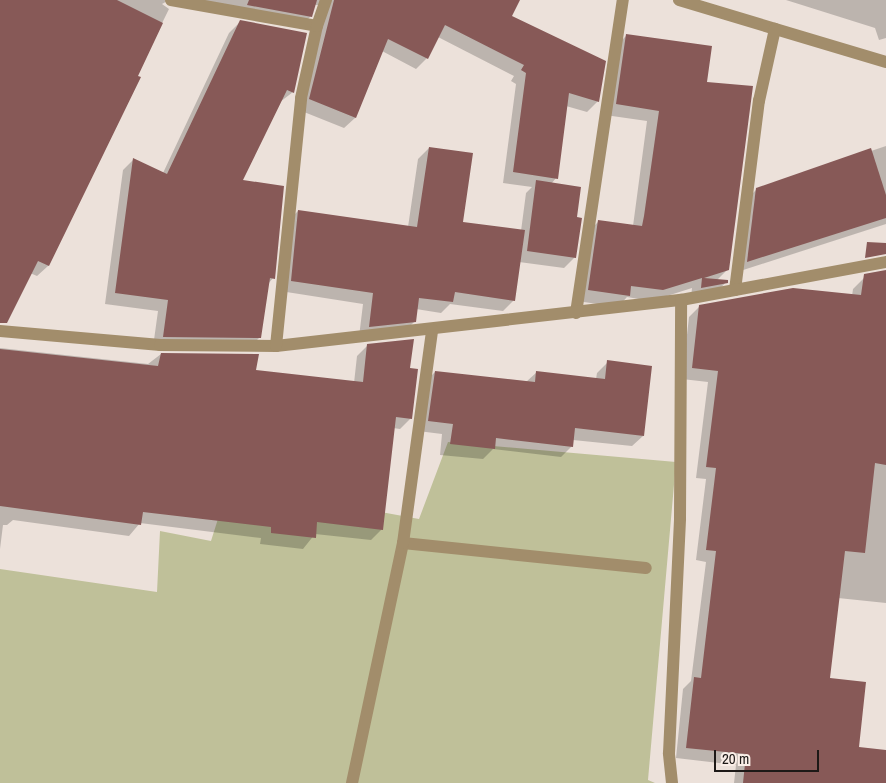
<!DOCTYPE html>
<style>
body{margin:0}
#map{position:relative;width:886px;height:783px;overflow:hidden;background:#ece1da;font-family:"Archivo Narrow",sans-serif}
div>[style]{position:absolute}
.green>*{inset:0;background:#bfc099}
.shadow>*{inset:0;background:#0003}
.building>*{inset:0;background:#875957}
.minor>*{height:12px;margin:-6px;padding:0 6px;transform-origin:6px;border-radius:6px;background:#a28d6b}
span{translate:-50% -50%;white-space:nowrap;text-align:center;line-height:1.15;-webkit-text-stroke:5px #faeee7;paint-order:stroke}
.scale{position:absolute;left:714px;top:750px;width:105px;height:22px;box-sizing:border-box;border:2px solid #1d1917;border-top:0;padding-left:6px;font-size:15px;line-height:18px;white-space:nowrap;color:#1d1917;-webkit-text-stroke:4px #faeee7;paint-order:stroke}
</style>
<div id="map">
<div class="green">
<i style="clip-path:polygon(448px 442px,676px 462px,648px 780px,655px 783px,0 783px,0 569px,157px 592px,160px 531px,211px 541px,229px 484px,419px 519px)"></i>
</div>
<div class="shadow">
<i style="clip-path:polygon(0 0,169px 0,162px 4px,169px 9px,136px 76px,139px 78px,48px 266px,37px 276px,30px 273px,0 316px)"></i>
<i style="clip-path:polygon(198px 0,518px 0,510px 16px,598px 101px,587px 112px,566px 106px,556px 178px,551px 184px,576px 218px,575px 257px,564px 268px,519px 262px,514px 300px,503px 311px,450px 304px,441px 313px,416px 309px,415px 321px,404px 332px,359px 337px,363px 304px,280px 291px,287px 222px,298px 211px,408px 227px,418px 159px,429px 148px,462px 223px,521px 231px,526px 193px,532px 187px,503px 183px,516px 84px,511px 81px,514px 76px,438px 37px,427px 58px,416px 69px,382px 51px,355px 118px,344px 128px,299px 110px,321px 5px,315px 5px,311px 16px,300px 27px)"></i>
<i style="clip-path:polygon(786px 0,886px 0,886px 38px,879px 40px,875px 28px)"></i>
<i style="clip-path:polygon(240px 22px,293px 92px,280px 102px,241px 181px,273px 278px,268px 284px,260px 337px,249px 348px,153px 347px,158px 311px,105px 304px,123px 170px,134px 159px,163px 173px,229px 33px)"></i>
<i style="clip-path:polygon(627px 35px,706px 83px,728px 269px,717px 280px,726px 282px,715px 294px,691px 298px,692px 288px,651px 301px,627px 297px,618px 307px,577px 301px,588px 232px,599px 221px,633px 226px,647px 121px,605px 115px,616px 46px)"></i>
<i style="clip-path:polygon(886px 146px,886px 224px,737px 272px,746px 200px,757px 189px)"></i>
<i style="clip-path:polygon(864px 278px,886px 281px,886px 603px,838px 598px,829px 679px,857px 748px,886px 751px,886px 783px,734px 783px,736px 765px,676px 758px,683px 689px,691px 681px,706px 562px,696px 560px,706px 479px,696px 478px,708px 382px,682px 379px,689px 317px,700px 306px,852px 296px,853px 289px)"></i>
<i style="clip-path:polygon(368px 345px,409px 369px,411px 418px,400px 429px,393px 428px,382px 529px,371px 540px,315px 534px,303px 549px,260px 544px,261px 538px,140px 523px,129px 536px,13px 520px,7px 525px,3px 525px,0 549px,0 348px,148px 364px,161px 354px,255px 371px,354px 383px,357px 356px)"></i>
<i style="clip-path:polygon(608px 362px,643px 436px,632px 446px,573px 440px,572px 446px,561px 457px,493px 449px,483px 459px,440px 455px,442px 434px,418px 431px,424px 383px,435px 372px,526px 382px,537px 372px,596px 379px,597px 373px)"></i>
</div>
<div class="building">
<i style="clip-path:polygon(0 0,117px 0,163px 23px,138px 76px,141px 77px,49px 266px,38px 261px,7px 323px,0 323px)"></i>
<i style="clip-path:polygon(249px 0,317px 0,312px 17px,247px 5px)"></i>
<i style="clip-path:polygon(334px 0,520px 0,512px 16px,606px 61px,599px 102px,569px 93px,558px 179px,513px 172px,526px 73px,521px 70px,524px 65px,445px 25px,428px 59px,388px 39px,356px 118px,309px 99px)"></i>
<i style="clip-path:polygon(240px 20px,307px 33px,294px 93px,287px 90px,243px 180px,284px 186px,275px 279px,270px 278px,261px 338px,163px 337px,168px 300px,115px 293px,133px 158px,167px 174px)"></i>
<i style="clip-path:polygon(626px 34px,712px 46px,707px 82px,753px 86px,729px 270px,704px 278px,728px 280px,728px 283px,701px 288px,702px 278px,663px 290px,631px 286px,630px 296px,588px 290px,598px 220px,642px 226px,644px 216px,659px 111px,616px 104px)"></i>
<i style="clip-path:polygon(429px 147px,473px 153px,463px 222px,525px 230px,515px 301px,455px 292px,453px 302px,419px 298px,416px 322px,369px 327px,373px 293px,291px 281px,298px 210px,417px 227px)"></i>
<i style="clip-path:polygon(871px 148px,886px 195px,886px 218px,747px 262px,756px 188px)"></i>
<i style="clip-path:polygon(536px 180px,581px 187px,577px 217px,582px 218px,576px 258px,527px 251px)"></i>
<i style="clip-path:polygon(867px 242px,886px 243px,886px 254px,865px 258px)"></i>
<i style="clip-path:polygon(886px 270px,886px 465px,875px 463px,865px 553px,845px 551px,830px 678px,866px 682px,859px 747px,886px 750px,886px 783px,743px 783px,746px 754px,686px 748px,694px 677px,701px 678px,716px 551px,706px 550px,716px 468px,706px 467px,718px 371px,692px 368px,699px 305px,793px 288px,861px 295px,864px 274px)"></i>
<i style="clip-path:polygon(414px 339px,410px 368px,418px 369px,412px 419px,396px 417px,383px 530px,317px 522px,316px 538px,271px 533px,271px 527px,143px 512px,141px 525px,0 506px,0 349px,158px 366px,161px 353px,259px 354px,256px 370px,363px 382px,367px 344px)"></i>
<i style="clip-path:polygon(607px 360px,652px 366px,644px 436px,575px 428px,573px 447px,496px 438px,495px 449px,450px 444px,453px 424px,428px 421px,435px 371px,535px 382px,536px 371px,605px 379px)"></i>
</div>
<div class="minor">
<i style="left:171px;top:0;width:148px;rotate:10.1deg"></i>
<i style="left:679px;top:0;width:216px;rotate:16.7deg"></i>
<i style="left:735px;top:290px;width:191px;rotate:-82.8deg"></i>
<i style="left:759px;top:101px;width:74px;rotate:-77.5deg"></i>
<i style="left:576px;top:313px;width:317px;rotate:-81.5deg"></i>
<i style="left:0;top:331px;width:161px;rotate:5deg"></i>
<i style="left:160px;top:345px;width:116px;rotate:0.5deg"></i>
<i style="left:276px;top:346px;width:408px;rotate:-6.5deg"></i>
<i style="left:681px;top:300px;width:208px;rotate:-10.5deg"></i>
<i style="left:276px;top:346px;width:249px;rotate:-84.2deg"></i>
<i style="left:301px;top:98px;width:74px;rotate:-77.5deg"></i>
<i style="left:317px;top:26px;width:28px;rotate:-71deg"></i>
<i style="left:403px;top:543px;width:244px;rotate:5.9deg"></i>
<i style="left:352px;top:783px;width:245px;rotate:-78deg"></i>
<i style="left:403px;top:543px;width:215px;rotate:-82.2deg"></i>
<i style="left:672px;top:783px;width:30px;rotate:-96deg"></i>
<i style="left:669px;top:753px;width:235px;rotate:-87.3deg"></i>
<i style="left:680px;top:518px;width:218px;rotate:-89.7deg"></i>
</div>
<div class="scale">20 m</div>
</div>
